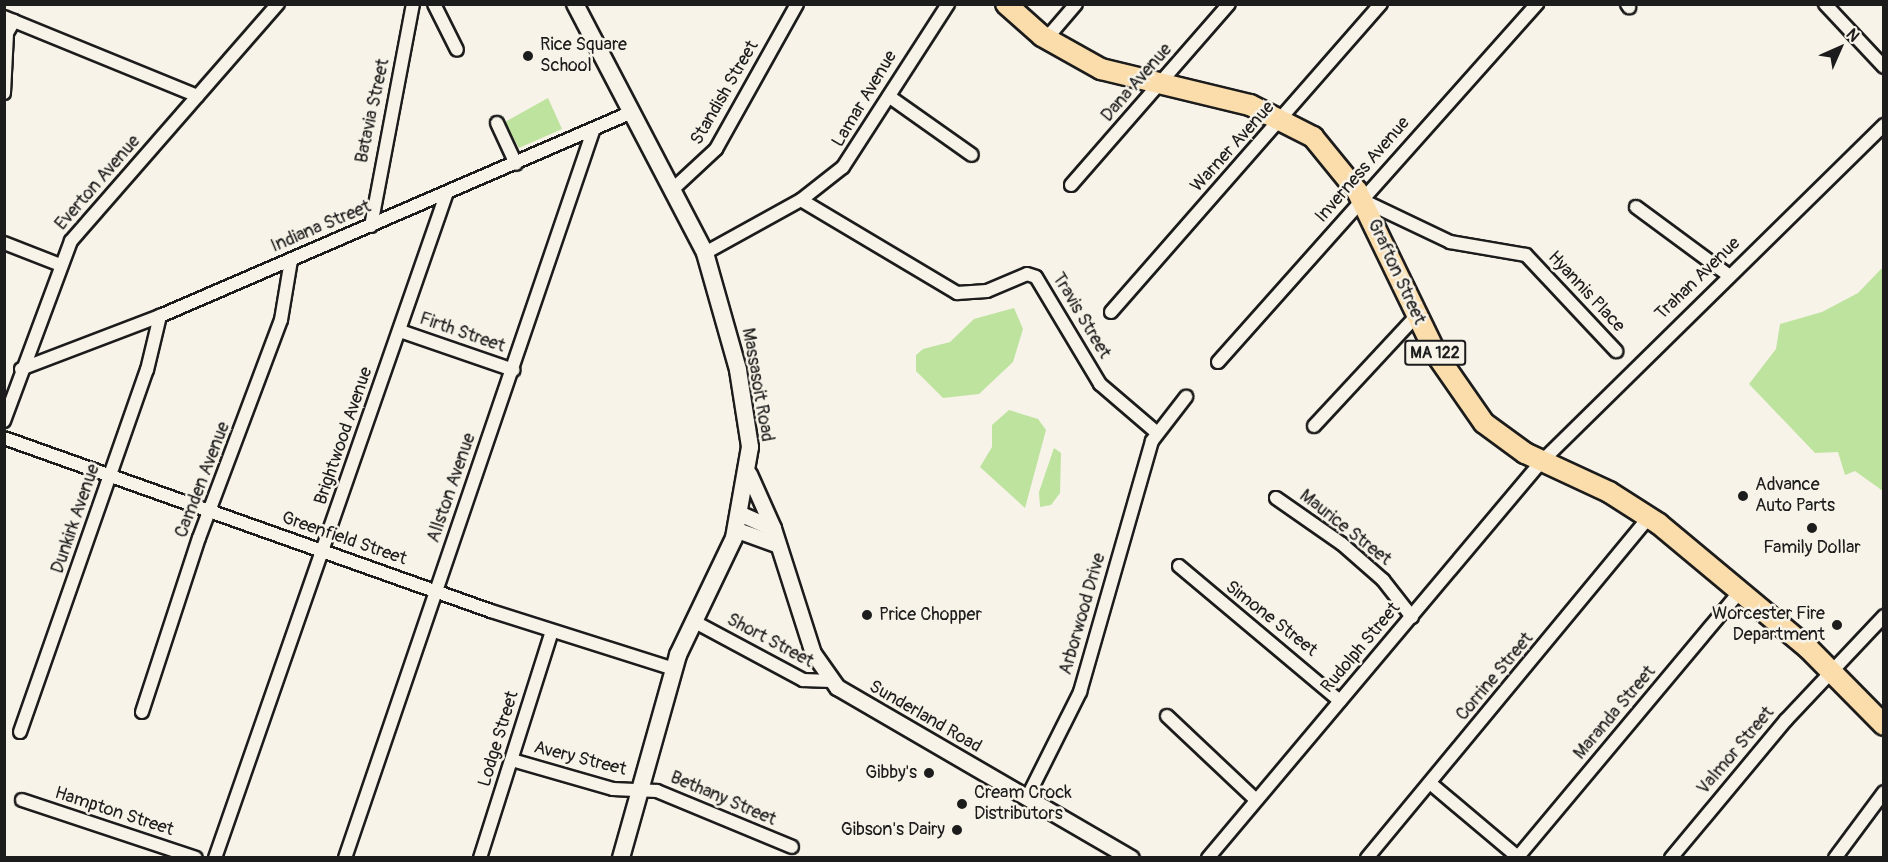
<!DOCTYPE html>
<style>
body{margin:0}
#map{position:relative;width:1888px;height:862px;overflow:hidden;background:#f7f3e8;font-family:Pangolin,sans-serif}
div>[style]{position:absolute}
.green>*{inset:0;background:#bde39e}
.roads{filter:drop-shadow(2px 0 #1c1c1c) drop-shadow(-2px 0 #1c1c1c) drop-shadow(0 2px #1c1c1c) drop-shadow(0 -2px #1c1c1c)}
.minor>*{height:12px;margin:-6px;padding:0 6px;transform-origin:6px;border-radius:6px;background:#f7f3e8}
.tertiary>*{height:15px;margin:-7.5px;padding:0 7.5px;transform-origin:7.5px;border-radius:7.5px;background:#f7f3e8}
.secondary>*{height:16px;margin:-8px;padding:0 8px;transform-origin:8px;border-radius:8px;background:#f7f3e8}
.trunk>*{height:20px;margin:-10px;padding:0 10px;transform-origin:10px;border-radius:10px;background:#faddab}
.dots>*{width:16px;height:16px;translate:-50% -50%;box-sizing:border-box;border:3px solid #f7f3e8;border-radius:50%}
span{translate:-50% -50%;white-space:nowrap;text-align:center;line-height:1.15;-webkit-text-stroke:5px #f7f3e8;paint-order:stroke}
.shield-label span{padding:2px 4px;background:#f7f3e8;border:2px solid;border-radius:4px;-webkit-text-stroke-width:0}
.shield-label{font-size:16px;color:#1c1c1c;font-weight:700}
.poi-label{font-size:18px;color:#1c1c1c}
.left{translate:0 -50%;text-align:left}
.right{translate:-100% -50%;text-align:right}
.street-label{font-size:18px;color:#1c1c1c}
.frame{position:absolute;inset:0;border:6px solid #1c1c1c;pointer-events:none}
.north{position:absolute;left:1810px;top:18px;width:60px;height:60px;-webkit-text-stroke:4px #f7f3e8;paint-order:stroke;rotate:45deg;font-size:16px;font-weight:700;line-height:24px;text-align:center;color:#1c1c1c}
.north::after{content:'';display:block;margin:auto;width:21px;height:27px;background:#1c1c1c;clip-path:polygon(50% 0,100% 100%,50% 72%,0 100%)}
</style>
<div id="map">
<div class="green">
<i style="clip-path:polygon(548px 98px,562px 129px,519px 148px,505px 122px)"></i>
<i style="clip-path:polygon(1883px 267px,1883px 491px,1855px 471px,1845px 475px,1838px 452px,1815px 453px,1749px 384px,1776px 349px,1780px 324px,1822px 312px,1858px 293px)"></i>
<i style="clip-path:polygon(1014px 308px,1023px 329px,1013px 362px,979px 394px,943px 398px,916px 371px,916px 355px,923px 349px,950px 342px,974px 319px)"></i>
<i style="clip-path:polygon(1009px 410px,1038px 419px,1046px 430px,1025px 508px,980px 467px,992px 447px,992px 425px)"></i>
<i style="clip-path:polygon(1054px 448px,1061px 453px,1060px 493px,1051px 505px,1040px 507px,1039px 492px)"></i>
</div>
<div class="roads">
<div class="minor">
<i style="left:434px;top:4px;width:51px;rotate:63.4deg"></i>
<i style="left:1627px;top:4px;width:4px;rotate:56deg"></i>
<i style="left:1825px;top:4px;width:86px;rotate:46.9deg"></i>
<i style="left:4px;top:17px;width:209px;rotate:22.2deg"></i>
<i style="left:1046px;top:39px;width:46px;rotate:-49.4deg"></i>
<i style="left:4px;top:93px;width:60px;rotate:-87.1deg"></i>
<i style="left:7px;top:33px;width:14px;rotate:-60deg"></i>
<i style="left:890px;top:97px;width:100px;rotate:35.3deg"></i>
<i style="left:497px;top:123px;width:45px;rotate:65.1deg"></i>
<i style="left:1071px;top:185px;width:240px;rotate:-48.9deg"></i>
<i style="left:673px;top:189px;width:59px;rotate:-42.9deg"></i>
<i style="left:716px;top:149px;width:166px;rotate:-60.8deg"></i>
<i style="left:801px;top:200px;width:182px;rotate:30.8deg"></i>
<i style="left:957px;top:293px;width:30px;rotate:-4deg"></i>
<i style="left:987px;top:291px;width:43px;rotate:-23deg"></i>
<i style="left:1027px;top:274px;width:9px;rotate:18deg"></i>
<i style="left:1036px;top:277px;width:125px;rotate:59.1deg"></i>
<i style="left:1100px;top:384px;width:74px;rotate:40.6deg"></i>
<i style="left:1362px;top:200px;width:98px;rotate:25.5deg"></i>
<i style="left:1450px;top:242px;width:77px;rotate:9.7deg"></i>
<i style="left:1526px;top:255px;width:132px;rotate:46.8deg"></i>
<i style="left:1636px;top:207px;width:113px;rotate:36.4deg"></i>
<i style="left:371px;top:226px;width:226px;rotate:-79.3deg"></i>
<i style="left:4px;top:243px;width:58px;rotate:21.3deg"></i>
<i style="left:705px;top:253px;width:110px;rotate:-28.9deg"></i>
<i style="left:801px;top:200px;width:53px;rotate:-38.2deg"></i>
<i style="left:843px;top:167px;width:194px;rotate:-57.2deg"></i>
<i style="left:1111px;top:312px;width:410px;rotate:-48.8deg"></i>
<i style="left:400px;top:331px;width:120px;rotate:19deg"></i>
<i style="left:1218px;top:362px;width:480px;rotate:-48.3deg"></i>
<i style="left:21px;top:369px;width:149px;rotate:-20.9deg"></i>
<i style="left:160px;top:316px;width:514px;rotate:-23.37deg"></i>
<i style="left:4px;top:421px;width:192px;rotate:-69.6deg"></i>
<i style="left:71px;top:241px;width:315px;rotate:-48.9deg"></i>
<i style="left:1314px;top:426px;width:151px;rotate:-47.1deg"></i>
<i style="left:4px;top:438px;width:517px;rotate:19.56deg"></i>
<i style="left:491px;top:611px;width:192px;rotate:17.6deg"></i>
<i style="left:1276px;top:498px;width:80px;rotate:34.9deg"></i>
<i style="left:1342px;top:544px;width:55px;rotate:41.3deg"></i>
<i style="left:1383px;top:580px;width:47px;rotate:51.9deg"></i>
<i style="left:1179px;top:566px;width:210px;rotate:40deg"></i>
<i style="left:695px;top:622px;width:123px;rotate:28.2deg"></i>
<i style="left:803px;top:680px;width:28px;rotate:2deg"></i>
<i style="left:142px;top:712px;width:183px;rotate:-71.9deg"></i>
<i style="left:199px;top:538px;width:233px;rotate:-69.4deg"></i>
<i style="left:281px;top:320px;width:61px;rotate:-80.5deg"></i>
<i style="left:1167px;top:716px;width:122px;rotate:43.3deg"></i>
<i style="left:20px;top:732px;width:384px;rotate:-70.7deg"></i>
<i style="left:147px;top:370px;width:56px;rotate:-76.5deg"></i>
<i style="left:512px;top:760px;width:105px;rotate:16deg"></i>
<i style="left:613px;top:789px;width:44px;rotate:2.6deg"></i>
<i style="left:657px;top:791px;width:146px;rotate:22.5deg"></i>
<i style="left:1430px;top:783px;width:116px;rotate:40.1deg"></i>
<i style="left:1027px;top:798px;width:119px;rotate:-63.4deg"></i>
<i style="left:1080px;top:692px;width:261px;rotate:-74deg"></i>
<i style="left:1152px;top:441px;width:56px;rotate:-52.3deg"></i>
<i style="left:22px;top:800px;width:183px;rotate:18.4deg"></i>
<i style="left:215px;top:858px;width:702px;rotate:-70.79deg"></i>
<i style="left:345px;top:858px;width:768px;rotate:-71.16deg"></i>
<i style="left:480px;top:858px;width:238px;rotate:-72.4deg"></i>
<i style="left:1208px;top:858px;width:517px;rotate:-49.94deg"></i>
<i style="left:1541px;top:462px;width:481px;rotate:-44.5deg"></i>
<i style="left:1367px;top:858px;width:442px;rotate:-50.4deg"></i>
<i style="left:1517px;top:858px;width:348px;rotate:-50.1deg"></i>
<i style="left:1671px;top:858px;width:180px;rotate:-50.2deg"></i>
<i style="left:1786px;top:720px;width:143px;rotate:-46.7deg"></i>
<i style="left:1835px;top:858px;width:82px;rotate:-53.4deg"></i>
</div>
<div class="tertiary">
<i style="left:749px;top:474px;width:59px;rotate:66deg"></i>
<i style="left:773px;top:528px;width:131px;rotate:72.3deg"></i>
<i style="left:813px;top:653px;width:42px;rotate:54.8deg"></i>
<i style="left:837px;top:687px;width:340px;rotate:30.2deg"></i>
<i style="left:741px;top:514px;width:35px;rotate:24deg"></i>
<i style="left:737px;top:530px;width:41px;rotate:19.7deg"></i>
</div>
<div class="secondary">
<i style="left:575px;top:4px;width:281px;rotate:62.4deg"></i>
<i style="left:705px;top:253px;width:122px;rotate:74.2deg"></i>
<i style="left:738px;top:370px;width:78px;rotate:81.1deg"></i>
<i style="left:750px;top:447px;width:92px;rotate:100deg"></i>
<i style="left:734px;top:538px;width:130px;rotate:115.6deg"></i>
<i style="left:678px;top:655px;width:211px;rotate:105.7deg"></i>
</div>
<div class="trunk">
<i style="left:1006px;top:4px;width:48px;rotate:41.6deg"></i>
<i style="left:1042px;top:36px;width:68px;rotate:29.2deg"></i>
<i style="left:1101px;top:69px;width:153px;rotate:13.6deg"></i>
<i style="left:1250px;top:105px;width:71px;rotate:26.9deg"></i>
<i style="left:1313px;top:137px;width:70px;rotate:50.8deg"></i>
<i style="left:1357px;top:191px;width:181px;rotate:64.1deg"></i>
<i style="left:1436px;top:354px;width:84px;rotate:55.2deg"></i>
<i style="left:1484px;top:423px;width:51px;rotate:36.2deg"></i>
<i style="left:1525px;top:453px;width:93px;rotate:24.9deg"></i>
<i style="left:1609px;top:492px;width:59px;rotate:32.6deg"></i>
<i style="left:1659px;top:524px;width:194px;rotate:39.8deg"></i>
<i style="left:1808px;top:648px;width:108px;rotate:45.4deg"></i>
</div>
</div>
<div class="dots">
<i style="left:528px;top:56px;background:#1c1c1c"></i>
<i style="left:1743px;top:496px;background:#1c1c1c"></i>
<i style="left:1812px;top:528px;background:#1c1c1c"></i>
<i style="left:867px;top:615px;background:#1c1c1c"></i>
<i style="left:1837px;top:625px;background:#1c1c1c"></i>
<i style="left:929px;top:773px;background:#1c1c1c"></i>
<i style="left:962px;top:804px;background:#1c1c1c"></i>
<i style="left:957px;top:830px;background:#1c1c1c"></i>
</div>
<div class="shield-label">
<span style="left:1435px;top:353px">MA 122</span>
</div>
<div class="poi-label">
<span class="left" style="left:540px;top:56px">Rice Square<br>School</span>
<span class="left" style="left:1755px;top:496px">Advance<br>Auto Parts</span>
<span style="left:1812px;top:548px">Family Dollar</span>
<span class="left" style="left:879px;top:615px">Price Chopper</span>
<span class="right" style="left:1825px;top:625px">Worcester Fire<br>Department</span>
<span class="right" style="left:917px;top:773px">Gibby's</span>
<span class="left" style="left:974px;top:804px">Cream Crock<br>Distributors</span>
<span class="right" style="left:945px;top:830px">Gibson's Dairy</span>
</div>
<div class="street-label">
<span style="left:1137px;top:83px;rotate:-49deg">Dana Avenue</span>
<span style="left:725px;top:93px;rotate:-60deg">Standish Street</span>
<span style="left:865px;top:99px;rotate:-59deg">Lamar Avenue</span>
<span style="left:373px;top:111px;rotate:-78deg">Batavia Street</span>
<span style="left:1233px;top:147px;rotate:-48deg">Warner Avenue</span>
<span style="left:1363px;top:170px;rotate:-49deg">Inverness Avenue</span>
<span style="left:98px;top:183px;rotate:-49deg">Everton Avenue</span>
<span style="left:321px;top:227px;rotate:-23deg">Indiana Street</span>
<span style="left:1396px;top:272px;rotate:65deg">Grafton Street</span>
<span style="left:1698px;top:279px;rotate:-44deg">Trahan Avenue</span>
<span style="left:1586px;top:292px;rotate:47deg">Hyannis Place</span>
<span style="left:1081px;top:316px;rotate:59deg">Travis Street</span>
<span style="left:462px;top:333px;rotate:19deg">Firth Street</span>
<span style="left:757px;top:385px;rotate:80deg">Massasoit Road</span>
<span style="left:344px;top:436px;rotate:-71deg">Brightwood Avenue</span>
<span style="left:203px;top:480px;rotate:-69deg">Camden Avenue</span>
<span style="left:452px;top:488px;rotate:-71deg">Allston Avenue</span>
<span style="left:76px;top:519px;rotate:-71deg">Dunkirk Avenue</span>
<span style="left:1345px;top:528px;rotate:38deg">Maurice Street</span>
<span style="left:344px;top:539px;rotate:19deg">Greenfield Street</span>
<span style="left:1083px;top:614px;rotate:-74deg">Arborwood Drive</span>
<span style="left:1271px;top:619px;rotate:38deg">Simone Street</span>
<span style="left:770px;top:641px;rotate:28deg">Short Street</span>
<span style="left:1361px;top:648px;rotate:-50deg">Rudolph Street</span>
<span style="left:1495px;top:677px;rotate:-50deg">Corrine Street</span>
<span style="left:1615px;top:713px;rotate:-50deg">Maranda Street</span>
<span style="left:925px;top:717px;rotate:30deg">Sunderland Road</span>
<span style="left:499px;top:739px;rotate:-73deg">Lodge Street</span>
<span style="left:1736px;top:751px;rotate:-50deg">Valmor Street</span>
<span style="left:580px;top:759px;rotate:14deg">Avery Street</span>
<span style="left:723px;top:799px;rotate:23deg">Bethany Street</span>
<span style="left:114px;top:812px;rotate:18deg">Hampton Street</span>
</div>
<div class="frame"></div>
<div class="north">N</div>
</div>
